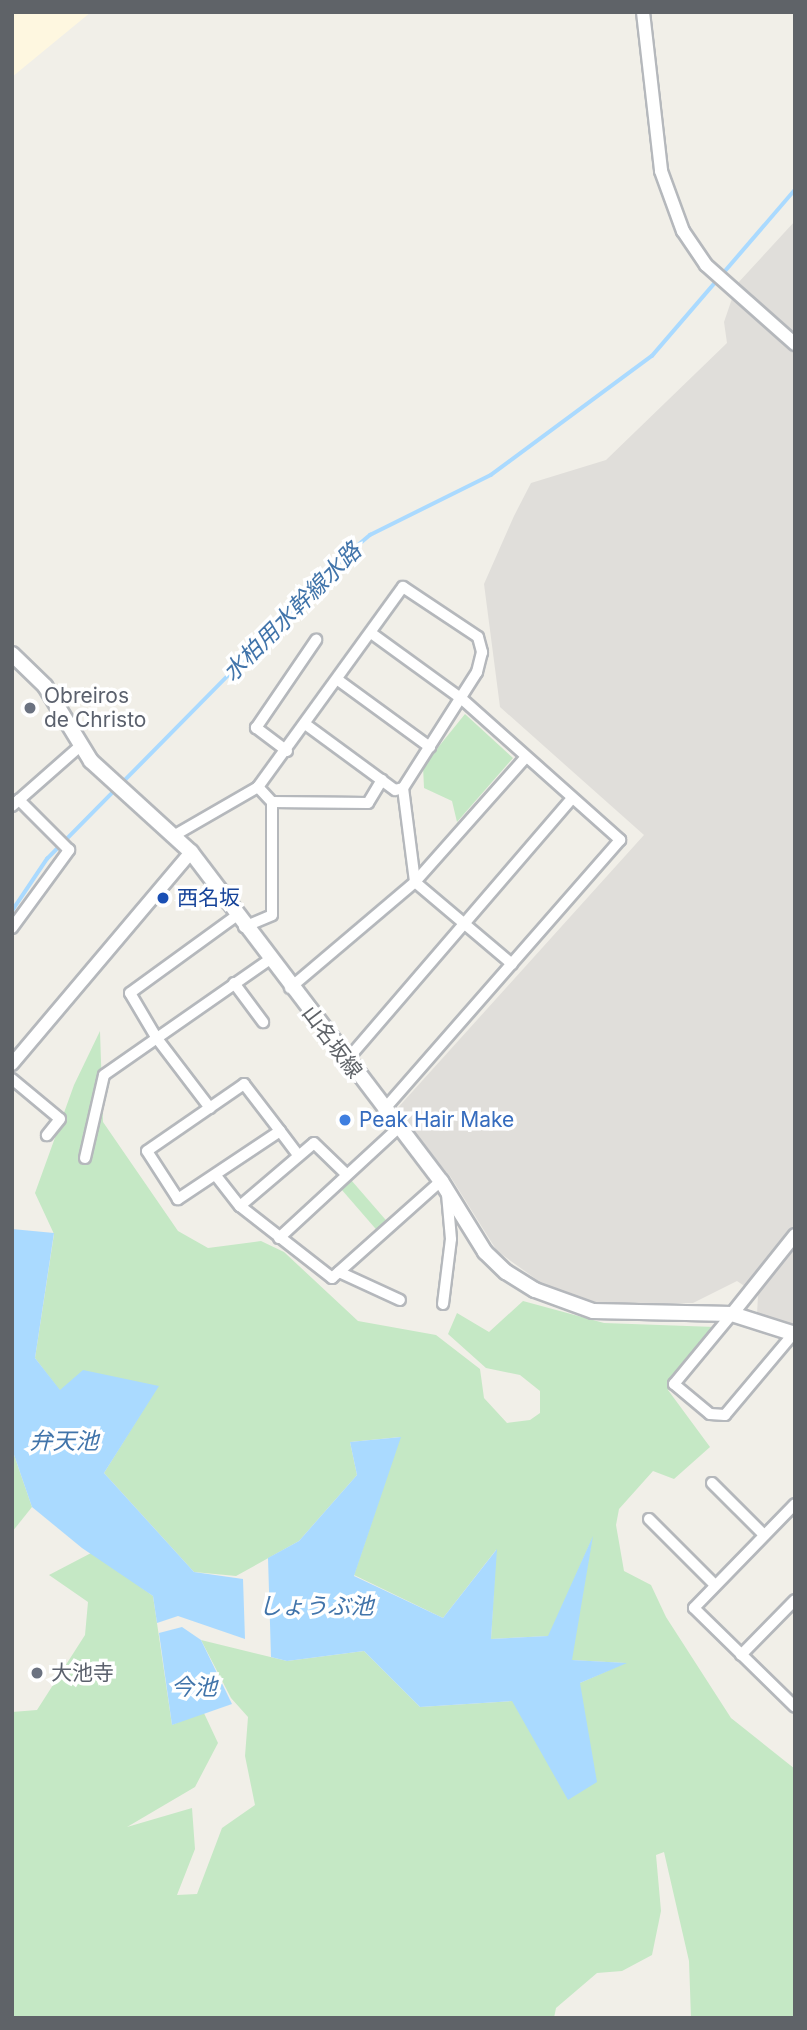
<!DOCTYPE html>
<meta charset="utf-8">
<style>
body{margin:0}
#map{position:relative;width:807px;height:2030px;overflow:hidden;background:#f1efe8;font-family:Inter,"Noto Sans JP",sans-serif}
div>[style]{position:absolute}
.commercial>*{inset:0;background:#fef7e0}
.industrial>*{inset:0;background:#e0deda}
.green>*{inset:0;background:#c5e8c5}
.water>*{inset:0;background:#aadaff}
.stream>*{height:3.5px;margin:-1.75px;padding:0 1.75px;transform-origin:1.75px;border-radius:1.75px;background:#aadaff}
.roads{filter:drop-shadow(2px 0 #b5b8bc) drop-shadow(-2px 0 #b5b8bc) drop-shadow(0 2px #b5b8bc) drop-shadow(0 -2px #b5b8bc)}
.minor>*{height:10px;margin:-5px;padding:0 5px;transform-origin:5px;border-radius:5px;background:#fff}
.tertiary>*{height:12px;margin:-6px;padding:0 6px;transform-origin:6px;border-radius:6px;background:#fff}
.secondary>*{height:14px;margin:-7px;padding:0 7px;transform-origin:7px;border-radius:7px;background:#fff}
.dots>*{width:19px;height:19px;translate:-50% -50%;box-sizing:border-box;border:4px solid #fff;border-radius:50%}
span{translate:-50% -50%;white-space:nowrap;text-align:center;line-height:1.15;-webkit-text-stroke:7px #fff;paint-order:stroke}
.worship-label{font-size:21px;color:#5b616d}
.left{translate:0 -50%;text-align:left}
.transit-label{font-size:21px;color:#164399}
.street-label{font-size:21px;color:#5f6368}
.shop-label{font-size:21px;color:#366cbe}
.water-label{font-size:23px;color:#4174aa;font-style:italic}
.frame{position:absolute;inset:0;border:14px solid #5f6368;pointer-events:none}
</style>
<div id="map">
<div class="commercial">
<i style="clip-path:polygon(12px 12px,91px 12px,12px 77px)"></i>
</div>
<div class="industrial">
<i style="clip-path:polygon(795px 221px,795px 1326px,757px 1314px,758px 1295px,737px 1281px,693px 1303px,599px 1303px,547px 1287px,497px 1251px,450px 1176px,394px 1112px,644px 835px,500px 707px,484px 584px,514px 516px,531px 483px,606px 460px,727px 343px,724px 322px,737px 284px)"></i>
</div>
<div class="green">
<i style="clip-path:polygon(465px 714px,513px 758px,457px 822px,452px 801px,424px 788px,423px 766px)"></i>
<i style="clip-path:polygon(100px 1031px,103px 1122px,178px 1231px,208px 1248px,261px 1241px,284px 1252px,358px 1321px,436px 1335px,480px 1369px,484px 1398px,507px 1423px,530px 1420px,540px 1413px,540px 1391px,520px 1375px,486px 1368px,448px 1334px,457px 1313px,489px 1332px,523px 1301px,604px 1323px,715px 1327px,668px 1390px,710px 1447px,674px 1479px,653px 1471px,619px 1509px,616px 1525px,624px 1571px,651px 1585px,666px 1617px,731px 1718px,795px 1769px,795px 2018px,691px 2018px,689px 1961px,664px 1852px,656px 1855px,661px 1911px,652px 1955px,622px 1971px,597px 1973px,556px 2008px,554px 2018px,12px 2018px,12px 1712px,37px 1710px,85px 1635px,88px 1602px,49px 1575px,93px 1552px,153px 1596px,172px 1725px,203px 1711px,218px 1743px,195px 1787px,127px 1827px,192px 1808px,195px 1849px,177px 1895px,197px 1894px,222px 1828px,255px 1805px,245px 1756px,248px 1717px,231px 1698px,201px 1640px,287px 1661px,364px 1651px,420px 1707px,512px 1701px,580px 1683px,625px 1663px,571px 1660px,592px 1539px,549px 1636px,491px 1639px,496px 1550px,443px 1618px,354px 1575px,400px 1437px,350px 1442px,357px 1475px,299px 1541px,236px 1576px,194px 1572px,104px 1473px,158px 1386px,60px 1391px,35px 1358px,54px 1234px,35px 1193px,74px 1085px)"></i>
<i style="clip-path:polygon(345px 1173px,391px 1226px,381px 1235px,335px 1182px)"></i>
<i style="clip-path:polygon(12px 1449px,32px 1507px,12px 1532px)"></i>
</div>
<div class="water">
<i style="clip-path:polygon(12px 1229px,54px 1233px,35px 1358px,60px 1390px,83px 1370px,159px 1386px,104px 1473px,194px 1572px,243px 1579px,245px 1639px,178px 1616px,157px 1623px,153px 1596px,82px 1548px,32px 1507px,12px 1449px)"></i>
<i style="clip-path:polygon(401px 1437px,354px 1576px,443px 1618px,497px 1549px,491px 1639px,548px 1636px,593px 1536px,572px 1660px,627px 1663px,580px 1683px,597px 1782px,568px 1800px,512px 1701px,420px 1707px,364px 1651px,287px 1661px,271px 1657px,268px 1558px,299px 1541px,357px 1475px,350px 1442px)"></i>
<i style="clip-path:polygon(182px 1627px,201px 1640px,232px 1704px,172px 1725px,159px 1633px)"></i>
</div>
<div class="stream">
<i style="left:123px;top:782px;width:325px;rotate:-45.4deg"></i>
<i style="left:351px;top:551px;width:25px;rotate:-40deg"></i>
<i style="left:370px;top:535px;width:135px;rotate:-26.4deg"></i>
<i style="left:491px;top:475px;width:200px;rotate:-36.5deg"></i>
<i style="left:652px;top:356px;width:219px;rotate:-49.3deg"></i>
<i style="left:12px;top:911px;width:63px;rotate:-56.1deg"></i>
<i style="left:47px;top:859px;width:100px;rotate:-45.4deg"></i>
</div>
<div class="roads">
<div class="minor">
<i style="left:371px;top:633px;width:112px;rotate:36deg"></i>
<i style="left:462px;top:699px;width:212px;rotate:41.7deg"></i>
<i style="left:620px;top:840px;width:359px;rotate:131.2deg"></i>
<i style="left:338px;top:680px;width:114px;rotate:36.1deg"></i>
<i style="left:287px;top:751px;width:39px;rotate:-143deg"></i>
<i style="left:256px;top:728px;width:107px;rotate:-55.7deg"></i>
<i style="left:258px;top:787px;width:21px;rotate:47deg"></i>
<i style="left:272px;top:802px;width:96px;rotate:0.6deg"></i>
<i style="left:368px;top:803px;width:27px;rotate:-59deg"></i>
<i style="left:403px;top:788px;width:95px;rotate:82.7deg"></i>
<i style="left:415px;top:882px;width:127px;rotate:40.2deg"></i>
<i style="left:12px;top:806px;width:89px;rotate:-41.4deg"></i>
<i style="left:175px;top:835px;width:96px;rotate:-30deg"></i>
<i style="left:258px;top:787px;width:247px;rotate:-54.1deg"></i>
<i style="left:403px;top:587px;width:90px;rotate:33.7deg"></i>
<i style="left:478px;top:637px;width:16px;rotate:75deg"></i>
<i style="left:482px;top:652px;width:21px;rotate:104deg"></i>
<i style="left:477px;top:672px;width:138px;rotate:122.5deg"></i>
<i style="left:403px;top:788px;width:8px;rotate:166deg"></i>
<i style="left:395px;top:790px;width:112px;rotate:-143.7deg"></i>
<i style="left:244px;top:927px;width:30px;rotate:-23deg"></i>
<i style="left:272px;top:915px;width:113px;rotate:-90deg"></i>
<i style="left:12px;top:928px;width:97px;rotate:-53.8deg"></i>
<i style="left:69px;top:850px;width:71px;rotate:-135deg"></i>
<i style="left:234px;top:983px;width:49px;rotate:53.4deg"></i>
<i style="left:290px;top:988px;width:164px;rotate:-40.3deg"></i>
<i style="left:415px;top:882px;width:166px;rotate:-48.4deg"></i>
<i style="left:346px;top:1061px;width:347px;rotate:-49.3deg"></i>
<i style="left:12px;top:1079px;width:62px;rotate:39.8deg"></i>
<i style="left:60px;top:1119px;width:21px;rotate:129deg"></i>
<i style="left:210px;top:1108px;width:89px;rotate:-127.3deg"></i>
<i style="left:156px;top:1037px;width:51px;rotate:-120.6deg"></i>
<i style="left:130px;top:993px;width:131px;rotate:-36deg"></i>
<i style="left:280px;top:1131px;width:123px;rotate:146.3deg"></i>
<i style="left:178px;top:1199px;width:57px;rotate:-122.9deg"></i>
<i style="left:147px;top:1151px;width:118px;rotate:-34.6deg"></i>
<i style="left:244px;top:1084px;width:59px;rotate:52.5deg"></i>
<i style="left:280px;top:1131px;width:31px;rotate:53deg"></i>
<i style="left:85px;top:1158px;width:85px;rotate:-77.1deg"></i>
<i style="left:104px;top:1075px;width:201px;rotate:-34.9deg"></i>
<i style="left:217px;top:1177px;width:37px;rotate:52deg"></i>
<i style="left:240px;top:1206px;width:117px;rotate:38deg"></i>
<i style="left:332px;top:1278px;width:146px;rotate:-41.7deg"></i>
<i style="left:240px;top:1206px;width:97px;rotate:-40.4deg"></i>
<i style="left:314px;top:1143px;width:43px;rotate:44.1deg"></i>
<i style="left:279px;top:1238px;width:162px;rotate:-42.7deg"></i>
<i style="left:339px;top:1272px;width:67px;rotate:24.7deg"></i>
<i style="left:443px;top:1304px;width:65px;rotate:-83deg"></i>
<i style="left:451px;top:1239px;width:45px;rotate:-95.1deg"></i>
<i style="left:732px;top:1314px;width:91px;rotate:129.6deg"></i>
<i style="left:674px;top:1384px;width:47px;rotate:39.8deg"></i>
<i style="left:710px;top:1414px;width:15px;rotate:4deg"></i>
<i style="left:725px;top:1415px;width:107px;rotate:-49.9deg"></i>
<i style="left:712px;top:1483px;width:74px;rotate:45deg"></i>
<i style="left:795px;top:1504px;width:145px;rotate:134.2deg"></i>
<i style="left:694px;top:1608px;width:141px;rotate:44.4deg"></i>
<i style="left:649px;top:1519px;width:93px;rotate:45deg"></i>
<i style="left:741px;top:1655px;width:77px;rotate:-45.5deg"></i>
</div>
<div class="tertiary">
<i style="left:643px;top:12px;width:160px;rotate:83.5deg"></i>
<i style="left:661px;top:171px;width:64px;rotate:69.9deg"></i>
<i style="left:683px;top:231px;width:41px;rotate:55.9deg"></i>
<i style="left:706px;top:265px;width:119px;rotate:41.6deg"></i>
<i style="left:12px;top:1064px;width:277px;rotate:-49.8deg"></i>
<i style="left:732px;top:1314px;width:101px;rotate:-51.4deg"></i>
</div>
<div class="secondary">
<i style="left:12px;top:654px;width:46px;rotate:44.1deg"></i>
<i style="left:45px;top:686px;width:88px;rotate:58.5deg"></i>
<i style="left:91px;top:761px;width:135px;rotate:42.3deg"></i>
<i style="left:191px;top:852px;width:413px;rotate:52.8deg"></i>
<i style="left:441px;top:1181px;width:84px;rotate:58.2deg"></i>
<i style="left:485px;top:1252px;width:29px;rotate:44deg"></i>
<i style="left:506px;top:1272px;width:34px;rotate:32deg"></i>
<i style="left:535px;top:1290px;width:62px;rotate:19.9deg"></i>
<i style="left:593px;top:1311px;width:139px;rotate:1.2deg"></i>
<i style="left:732px;top:1314px;width:66px;rotate:17.6deg"></i>
</div>
</div>
<div class="dots">
<i style="left:30px;top:708px;background:#6b7280"></i>
<i style="left:163px;top:898px;background:#1a4fb4"></i>
<i style="left:345px;top:1120px;background:#3f7fe0"></i>
<i style="left:37px;top:1673px;background:#6b7280"></i>
</div>
<div class="worship-label">
<span class="left" style="left:44px;top:708px">Obreiros<br>de Christo</span>
<span class="left" style="left:51px;top:1673px">大池寺</span>
</div>
<div class="transit-label">
<span class="left" style="left:177px;top:898px">西名坂</span>
</div>
<div class="street-label">
<span style="left:332px;top:1042px;rotate:53deg">山名坂線</span>
</div>
<div class="shop-label">
<span class="left" style="left:359px;top:1120px">Peak Hair Make</span>
</div>
<div class="water-label">
<span style="left:292px;top:612px;rotate:-45deg">水柏用水幹線水路</span>
<span style="left:64px;top:1441px">弁天池</span>
<span style="left:316px;top:1606px">しょうぶ池</span>
<span style="left:194px;top:1687px">今池</span>
</div>
<div class="frame"></div>
</div>
